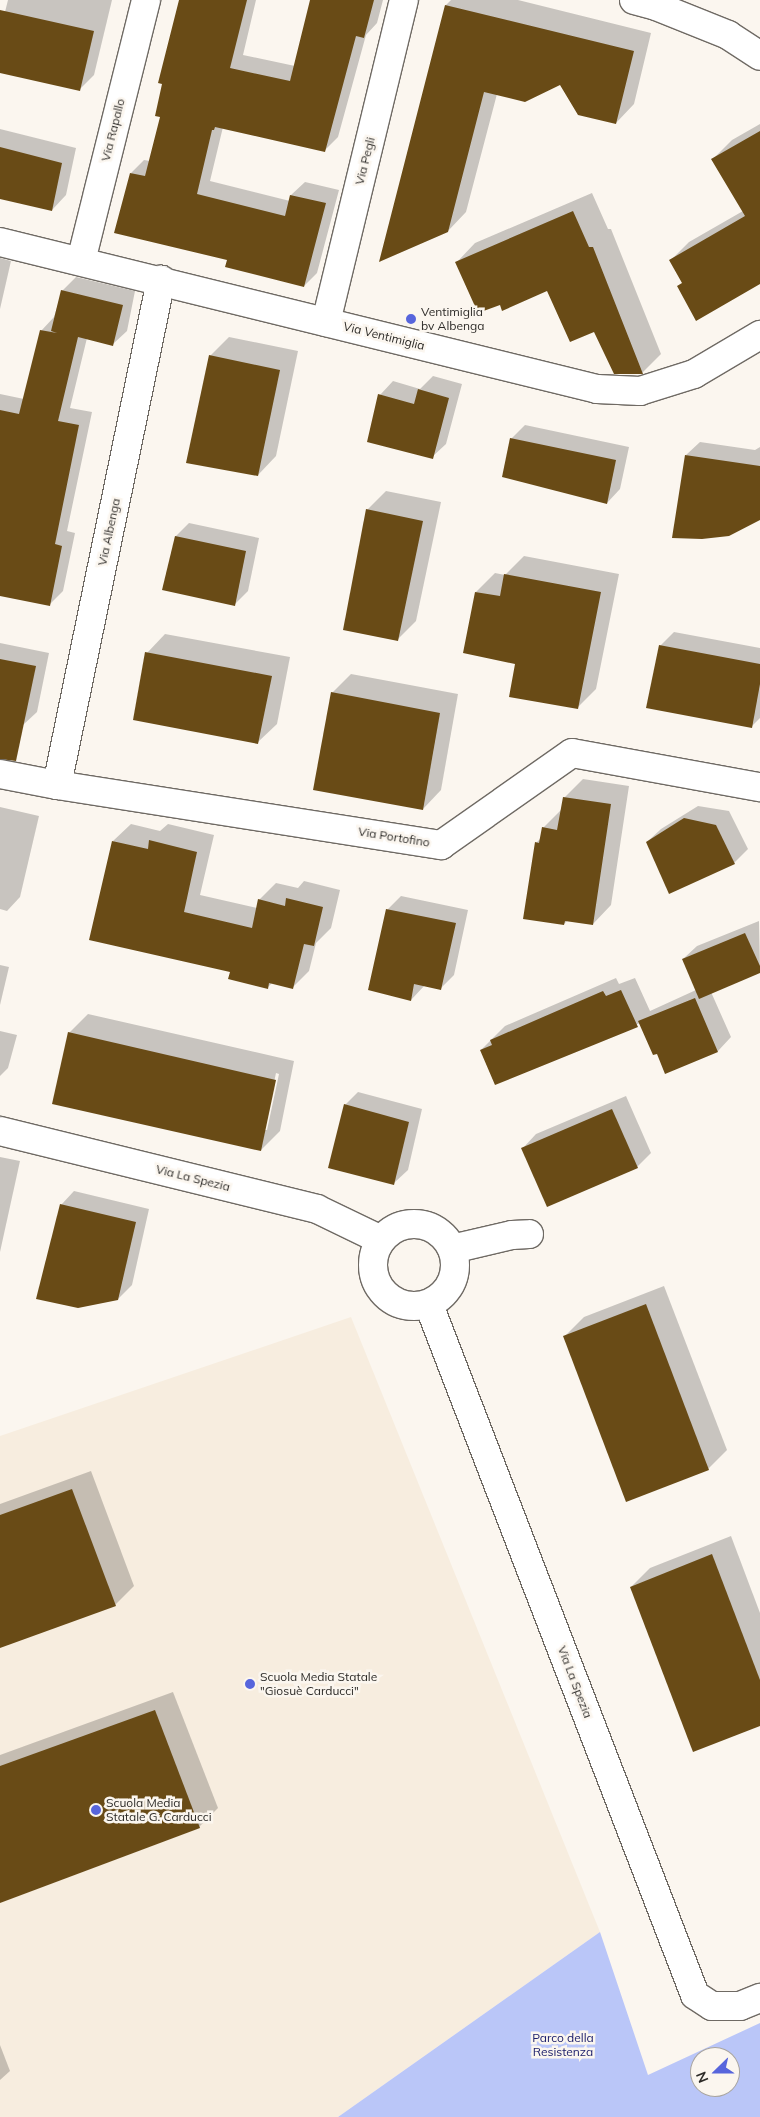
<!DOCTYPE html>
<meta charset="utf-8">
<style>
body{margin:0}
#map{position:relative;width:760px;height:2117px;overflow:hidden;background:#fbf6ef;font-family:Mulish,sans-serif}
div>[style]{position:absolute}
.built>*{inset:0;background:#f7eddf}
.green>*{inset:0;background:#bac6f8}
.shadow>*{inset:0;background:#0003}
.building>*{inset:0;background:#694b16}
.roads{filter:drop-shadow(1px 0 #6f6a64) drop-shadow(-1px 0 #6f6a64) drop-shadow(0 1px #6f6a64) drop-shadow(0 -1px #6f6a64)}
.street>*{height:28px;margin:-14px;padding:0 14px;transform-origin:14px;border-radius:14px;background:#fff}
.street>.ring{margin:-14px;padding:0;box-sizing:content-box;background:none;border:28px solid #fff;border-radius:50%}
.dots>*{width:14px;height:14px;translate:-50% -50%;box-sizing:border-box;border:2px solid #fbf6ef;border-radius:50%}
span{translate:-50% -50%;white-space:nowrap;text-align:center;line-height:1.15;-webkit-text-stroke:5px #fbf6ef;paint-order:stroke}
.street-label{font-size:12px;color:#2d2b28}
.poi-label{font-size:12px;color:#2d2b28}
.left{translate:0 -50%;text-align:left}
.park-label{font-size:12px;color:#1e206c}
.north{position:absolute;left:690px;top:2047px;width:50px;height:50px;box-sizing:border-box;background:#fbf6ef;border:1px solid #a9a59f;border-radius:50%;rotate:248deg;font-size:14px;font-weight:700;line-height:20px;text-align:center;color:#2d2b28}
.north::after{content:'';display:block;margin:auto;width:18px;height:22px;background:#5765dc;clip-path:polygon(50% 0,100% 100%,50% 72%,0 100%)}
</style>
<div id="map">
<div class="built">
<i style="clip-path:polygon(351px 1317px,600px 1932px,338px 2117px,0 2117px,0 1436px)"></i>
</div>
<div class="green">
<i style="clip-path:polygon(evenodd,600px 1932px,648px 2075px,760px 2023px,760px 2117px,338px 2117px,600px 1932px,700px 2057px,730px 2057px,730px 2087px,700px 2087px,700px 2057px)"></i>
</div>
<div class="shadow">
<i style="clip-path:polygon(8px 0,112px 0,94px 75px,79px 90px,0 71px,0 32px)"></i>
<i style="clip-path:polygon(181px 0,256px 0,243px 55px,295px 66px,311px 0,383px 0,377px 23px,366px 35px,338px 137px,324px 151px,223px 127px,210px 181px,290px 201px,291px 195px,305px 182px,339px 190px,317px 273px,304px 286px,228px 259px,131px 173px,144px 160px,150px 161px,161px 116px)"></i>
<i style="clip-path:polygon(451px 0,518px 0,651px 33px,634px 104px,616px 123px,561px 83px,497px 94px,466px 212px,448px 231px,446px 5px)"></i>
<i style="clip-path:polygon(760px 124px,760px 283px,683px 282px,671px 260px,689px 242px,743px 211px,713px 159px,732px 140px)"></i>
<i style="clip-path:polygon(0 129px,76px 148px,66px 195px,52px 210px,0 198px)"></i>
<i style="clip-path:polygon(592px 193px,608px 229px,611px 229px,661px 354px,642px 373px,548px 289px,500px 303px,457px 262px,475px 243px)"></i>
<i style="clip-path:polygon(0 258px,11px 261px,0 309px)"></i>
<i style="clip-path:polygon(76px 277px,135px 291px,127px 331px,113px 344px,87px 338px,70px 408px,92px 412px,67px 531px,75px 533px,63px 591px,50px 604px,0 595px,0 394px,24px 399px,41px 331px,54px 317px,62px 291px)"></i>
<i style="clip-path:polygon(229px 337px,298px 351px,276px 456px,258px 475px,210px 356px)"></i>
<i style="clip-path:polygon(433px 376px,462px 384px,446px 444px,432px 457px,380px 395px,393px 381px,420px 389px)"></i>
<i style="clip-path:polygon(525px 425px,629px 447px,620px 489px,607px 503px,511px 439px)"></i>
<i style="clip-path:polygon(700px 442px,755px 450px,760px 447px,760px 519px,686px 455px)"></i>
<i style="clip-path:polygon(386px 491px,441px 502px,416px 621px,397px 640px,367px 510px)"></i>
<i style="clip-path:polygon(189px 523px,259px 538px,248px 591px,234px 605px,163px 589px,176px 536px)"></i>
<i style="clip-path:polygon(524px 556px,619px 574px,596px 689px,577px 708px,516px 663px,465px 652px,476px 592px,495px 573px,505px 575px)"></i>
<i style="clip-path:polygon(674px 632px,760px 648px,760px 718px,751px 727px,660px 646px)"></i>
<i style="clip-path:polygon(165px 634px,290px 657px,277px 724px,258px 742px,147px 653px)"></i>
<i style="clip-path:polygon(0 643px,49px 653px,37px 712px,23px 725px,0 722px)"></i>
<i style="clip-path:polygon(351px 674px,458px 694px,441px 790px,423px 809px,332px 693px)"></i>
<i style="clip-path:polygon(583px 779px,629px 786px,611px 905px,593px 924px,568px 920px,564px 924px,536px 843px,542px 837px,543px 828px,562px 809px,564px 798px)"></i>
<i style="clip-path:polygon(698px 806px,729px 811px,748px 849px,734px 863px,647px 842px,661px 829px)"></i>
<i style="clip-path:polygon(0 807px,39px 816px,20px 897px,7px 911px,0 909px)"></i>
<i style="clip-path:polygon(131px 824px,160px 831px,168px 824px,214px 835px,200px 895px,257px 908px,259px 900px,276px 883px,298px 888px,304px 881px,340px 890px,331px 928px,316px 943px,309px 971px,292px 988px,272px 983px,267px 988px,231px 971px,113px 841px)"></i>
<i style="clip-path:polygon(401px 896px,468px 910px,454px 975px,440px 989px,425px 985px,411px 1000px,369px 989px,388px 909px)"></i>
<i style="clip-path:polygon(759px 921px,760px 972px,711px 992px,731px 1037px,718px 1051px,666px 1072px,657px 1052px,640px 1023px,495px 1084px,481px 1050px,505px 1026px,616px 978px,619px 984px,635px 978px,650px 1011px,696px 990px,683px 959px,697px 946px)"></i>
<i style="clip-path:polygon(0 965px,9px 967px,0 1005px)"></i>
<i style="clip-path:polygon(evenodd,88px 1014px,294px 1061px,280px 1131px,261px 1150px,69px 1033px,88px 1014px,276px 1073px,279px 1074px,267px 1130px,264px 1130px,276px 1073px)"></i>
<i style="clip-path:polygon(0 1031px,17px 1035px,8px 1068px,0 1076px)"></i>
<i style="clip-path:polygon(358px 1092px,422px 1109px,408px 1170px,394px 1183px,345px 1105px)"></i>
<i style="clip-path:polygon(626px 1096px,651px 1153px,637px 1167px,547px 1205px,523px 1148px,536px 1134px)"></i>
<i style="clip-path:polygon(0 1157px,20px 1161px,0 1252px)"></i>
<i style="clip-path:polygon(74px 1191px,149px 1209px,132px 1285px,118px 1299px,61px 1205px)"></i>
<i style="clip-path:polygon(664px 1286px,727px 1450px,708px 1469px,565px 1336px,584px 1317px)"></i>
<i style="clip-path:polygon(91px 1471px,134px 1586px,115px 1605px,0 1647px,0 1504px)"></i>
<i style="clip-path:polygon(731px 1536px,760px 1613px,760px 1725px,631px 1587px,650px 1568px)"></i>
<i style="clip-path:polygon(173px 1692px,218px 1808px,199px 1827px,0 1902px,0 1755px)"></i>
<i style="clip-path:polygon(0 2045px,10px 2071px,0 2080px)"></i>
</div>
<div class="building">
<i style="clip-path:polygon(179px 0,247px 0,230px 68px,290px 81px,310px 0,374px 0,364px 38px,356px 36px,325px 152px,215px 127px,214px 130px,212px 130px,197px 194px,285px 216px,290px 195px,326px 203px,304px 287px,225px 267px,227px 260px,114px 233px,130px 173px,145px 176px,160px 117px,155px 116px,162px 84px,158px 83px)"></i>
<i style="clip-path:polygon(445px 5px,634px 51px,616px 124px,578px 115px,560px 85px,525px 102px,484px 92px,448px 232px,379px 262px)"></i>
<i style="clip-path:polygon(0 10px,94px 31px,80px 91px,0 73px)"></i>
<i style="clip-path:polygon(760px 131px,760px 284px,696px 321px,677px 286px,682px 283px,669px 260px,745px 216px,711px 159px)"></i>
<i style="clip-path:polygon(0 147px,62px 163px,52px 211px,0 199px)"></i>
<i style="clip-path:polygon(573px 211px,589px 247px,593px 247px,643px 374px,614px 374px,594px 332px,570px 342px,547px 291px,502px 311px,500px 305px,478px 313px,455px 262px)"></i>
<i style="clip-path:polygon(61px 290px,123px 305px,113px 346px,78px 337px,58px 421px,79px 425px,55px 544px,62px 546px,50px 606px,0 596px,0 410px,19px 414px,40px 330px,57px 333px,51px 331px)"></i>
<i style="clip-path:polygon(209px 355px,280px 370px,258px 476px,186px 463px)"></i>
<i style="clip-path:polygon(418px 389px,449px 398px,433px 459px,367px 442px,378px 394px,414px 404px)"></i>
<i style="clip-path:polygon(510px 438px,616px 460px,607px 504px,502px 477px)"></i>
<i style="clip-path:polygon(685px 455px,760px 466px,760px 520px,729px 536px,702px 539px,672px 538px)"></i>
<i style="clip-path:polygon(366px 509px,423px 521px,398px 641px,343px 630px)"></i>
<i style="clip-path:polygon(175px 536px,246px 551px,235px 606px,162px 590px)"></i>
<i style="clip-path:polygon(504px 574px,601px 592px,578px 709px,509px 697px,515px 664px,463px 653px,475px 592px,500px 596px)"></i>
<i style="clip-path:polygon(659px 645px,760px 664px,760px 684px,752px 728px,646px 708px)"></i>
<i style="clip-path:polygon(145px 652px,272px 676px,258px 744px,133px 720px)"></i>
<i style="clip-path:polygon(0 659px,36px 666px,16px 761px,0 759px)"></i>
<i style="clip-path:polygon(331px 692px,440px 713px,423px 810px,313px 790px)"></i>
<i style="clip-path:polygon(563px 797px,611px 804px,593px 925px,565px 921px,564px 925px,523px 919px,535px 842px,539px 843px,542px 827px,557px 830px)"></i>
<i style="clip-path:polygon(684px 818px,716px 825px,735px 864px,669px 894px,646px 842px)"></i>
<i style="clip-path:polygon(149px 840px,197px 852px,184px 912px,252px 928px,258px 899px,285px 906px,286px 898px,323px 907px,314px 946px,304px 944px,293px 989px,269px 983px,268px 989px,228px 979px,230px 972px,89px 940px,112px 841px,148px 849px)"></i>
<i style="clip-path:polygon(386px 909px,456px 923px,441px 990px,414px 984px,411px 1001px,368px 990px)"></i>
<i style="clip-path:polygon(745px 933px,760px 966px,760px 973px,699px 999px,682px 959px)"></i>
<i style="clip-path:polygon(621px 990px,638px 1027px,495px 1085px,480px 1050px,492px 1045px,490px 1040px,603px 991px,606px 996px)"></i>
<i style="clip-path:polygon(695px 998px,718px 1052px,665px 1074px,657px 1054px,653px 1055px,638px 1021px)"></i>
<i style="clip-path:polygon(68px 1032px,276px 1080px,261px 1151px,52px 1104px)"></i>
<i style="clip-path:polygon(344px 1104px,409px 1122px,394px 1185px,328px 1168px)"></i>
<i style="clip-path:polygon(612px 1109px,638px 1168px,547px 1207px,521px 1148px)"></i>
<i style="clip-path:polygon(60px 1204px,136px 1222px,118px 1300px,78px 1308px,36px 1299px)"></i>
<i style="clip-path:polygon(646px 1304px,709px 1470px,626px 1502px,563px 1336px)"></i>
<i style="clip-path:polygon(72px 1489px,116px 1606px,0 1648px,0 1515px)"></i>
<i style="clip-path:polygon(712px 1554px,760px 1680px,760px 1726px,693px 1752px,630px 1587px)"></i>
<i style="clip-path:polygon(155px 1710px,200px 1828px,0 1903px,0 1766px)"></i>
</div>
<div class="roads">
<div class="street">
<i style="left:634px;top:0;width:23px;rotate:15deg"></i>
<i style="left:656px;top:6px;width:78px;rotate:21.9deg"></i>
<i style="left:728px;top:35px;width:38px;rotate:33deg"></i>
<i style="left:0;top:242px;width:615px;rotate:13.83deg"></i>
<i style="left:597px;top:389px;width:43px;rotate:2.7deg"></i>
<i style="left:640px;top:391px;width:57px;rotate:-17.5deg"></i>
<i style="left:694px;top:374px;width:77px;rotate:-30.6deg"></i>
<i style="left:81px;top:261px;width:269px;rotate:-76deg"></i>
<i style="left:326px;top:322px;width:331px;rotate:-76.4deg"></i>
<i style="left:0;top:774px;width:58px;rotate:10.9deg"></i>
<i style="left:57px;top:785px;width:389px;rotate:8.9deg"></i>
<i style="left:441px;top:845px;width:160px;rotate:-35.1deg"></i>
<i style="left:572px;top:753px;width:191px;rotate:10.3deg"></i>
<i style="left:57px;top:785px;width:516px;rotate:-78.36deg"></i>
<i style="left:0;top:1131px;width:326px;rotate:13.8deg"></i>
<i style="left:317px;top:1209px;width:71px;rotate:25.8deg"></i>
<i class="ring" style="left:373px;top:1224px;width:54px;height:54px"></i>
<i style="left:452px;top:1249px;width:62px;rotate:-13.1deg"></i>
<i style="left:512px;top:1235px;width:17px;rotate:-3deg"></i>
<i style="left:429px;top:1305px;width:739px;rotate:68.92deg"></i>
<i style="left:695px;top:1995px;width:20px;rotate:33deg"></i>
<i style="left:712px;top:2006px;width:28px"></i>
<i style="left:740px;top:2006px;width:22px;rotate:-22deg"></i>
</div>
</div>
<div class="dots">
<i style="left:411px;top:319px;background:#5765dc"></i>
<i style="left:250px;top:1684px;background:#5765dc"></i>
<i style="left:96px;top:1810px;background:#5765dc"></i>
</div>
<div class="street-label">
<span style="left:113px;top:130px;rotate:-76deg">Via Rapallo</span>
<span style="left:365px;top:161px;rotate:-76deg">Via Pegli</span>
<span style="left:384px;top:336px;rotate:14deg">Via Ventimiglia</span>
<span style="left:109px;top:532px;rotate:-78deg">Via Albenga</span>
<span style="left:394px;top:837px;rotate:9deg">Via Portofino</span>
<span style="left:193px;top:1178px;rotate:14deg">Via La Spezia</span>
<span style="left:575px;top:1682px;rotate:69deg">Via La Spezia</span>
</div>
<div class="poi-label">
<span class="left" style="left:421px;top:319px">Ventimiglia<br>bv Albenga</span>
<span class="left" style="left:260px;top:1684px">Scuola Media Statale<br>"Giosuè Carducci"</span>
<span class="left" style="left:106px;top:1810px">Scuola Media<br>Statale G. Carducci</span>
</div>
<div class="park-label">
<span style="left:563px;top:2045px">Parco della<br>Resistenza</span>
</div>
<div class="north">N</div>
</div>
